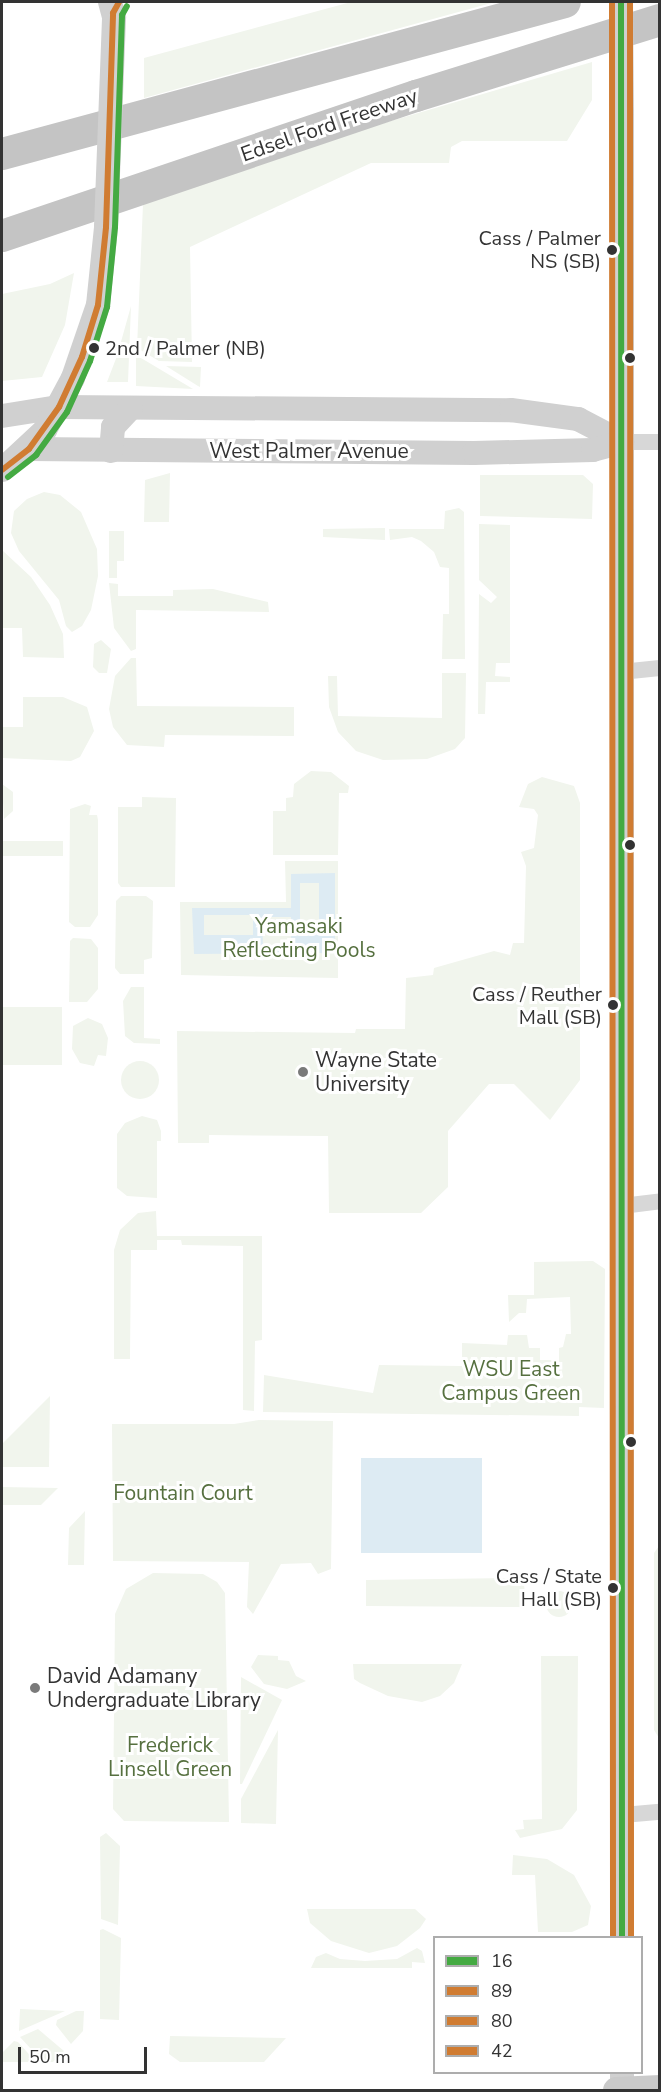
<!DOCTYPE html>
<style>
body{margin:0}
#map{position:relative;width:661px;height:2092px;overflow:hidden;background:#fff;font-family:"Nunito Sans",sans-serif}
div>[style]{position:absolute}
.green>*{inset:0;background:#f1f5ed}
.round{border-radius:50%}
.water>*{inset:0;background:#ddebf3}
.street>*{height:16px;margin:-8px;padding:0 8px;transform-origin:8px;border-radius:8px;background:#d7d7d7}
.secondary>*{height:24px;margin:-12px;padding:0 12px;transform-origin:12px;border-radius:12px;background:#d0d0d0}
.primary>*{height:27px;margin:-13.5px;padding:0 13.5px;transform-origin:13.5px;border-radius:13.5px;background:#cacaca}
.highway>*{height:32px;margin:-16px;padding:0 16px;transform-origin:16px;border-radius:16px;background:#c4c4c4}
.secondary-bridge>*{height:24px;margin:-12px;padding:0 12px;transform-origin:12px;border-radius:12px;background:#d0d0d0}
.bus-1>*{height:6px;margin:-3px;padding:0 3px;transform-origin:3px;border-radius:3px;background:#44aa42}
.bus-2>*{height:6px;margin:-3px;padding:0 3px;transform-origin:3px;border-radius:3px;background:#d07c32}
.bus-3>*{height:6px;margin:-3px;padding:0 3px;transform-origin:3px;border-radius:3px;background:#d07c32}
.bus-4>*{height:6px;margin:-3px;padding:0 3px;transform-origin:3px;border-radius:3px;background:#d07c32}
.bus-5>*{height:6px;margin:-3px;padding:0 3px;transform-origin:3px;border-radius:3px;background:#44aa42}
.dots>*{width:16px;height:16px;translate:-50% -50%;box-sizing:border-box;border:3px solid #fff;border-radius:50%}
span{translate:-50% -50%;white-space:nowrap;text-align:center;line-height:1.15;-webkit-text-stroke:6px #fff;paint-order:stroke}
.bus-label{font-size:20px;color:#333}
.right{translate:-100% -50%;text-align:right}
.left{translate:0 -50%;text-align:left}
.street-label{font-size:21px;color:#333}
.park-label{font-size:21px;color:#56703f}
.poi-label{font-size:21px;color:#333}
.frame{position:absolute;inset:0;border:3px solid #333;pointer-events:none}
.legend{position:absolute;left:433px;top:1936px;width:210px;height:138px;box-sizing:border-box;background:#fff;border:2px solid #adadad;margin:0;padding:8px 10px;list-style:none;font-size:18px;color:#333}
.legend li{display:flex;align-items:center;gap:12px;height:30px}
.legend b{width:30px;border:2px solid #adadad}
.scale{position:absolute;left:18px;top:2047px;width:129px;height:27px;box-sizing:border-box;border:3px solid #333;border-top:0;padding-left:8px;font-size:18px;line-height:21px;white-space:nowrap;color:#333;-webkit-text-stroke:4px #fff;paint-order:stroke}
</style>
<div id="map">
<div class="green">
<i style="clip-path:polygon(351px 2px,495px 2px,144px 98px,144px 58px)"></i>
<i style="clip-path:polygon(592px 62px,592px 100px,567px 141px,462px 141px,451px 147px,449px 163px,371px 163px,190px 247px,192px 362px,159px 361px,137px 348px,143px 204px,374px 126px)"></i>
<i style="clip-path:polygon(74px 273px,65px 325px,42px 377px,2px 381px,2px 294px,50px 284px)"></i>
<i style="clip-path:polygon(131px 306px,128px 382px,107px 382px,117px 356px)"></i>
<i style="clip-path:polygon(136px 355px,193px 389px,136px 386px)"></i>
<i style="clip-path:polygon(166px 366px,201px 367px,200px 387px,198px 386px)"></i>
<i style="clip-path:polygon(170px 473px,169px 522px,144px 522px,145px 480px)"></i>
<i style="clip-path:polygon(480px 475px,583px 475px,593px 484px,592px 519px,480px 516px)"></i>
<i style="clip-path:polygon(44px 492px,60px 495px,81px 512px,97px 549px,98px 576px,91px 610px,82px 626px,72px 632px,66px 626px,59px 600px,19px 551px,11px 533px,14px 511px,27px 499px)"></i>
<i style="clip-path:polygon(459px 508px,464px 512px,465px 659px,442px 659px,443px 614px,449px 614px,449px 568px,440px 567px,434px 552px,421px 541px,412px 537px,390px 540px,389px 529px,444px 529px,445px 511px)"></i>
<i style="clip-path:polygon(479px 524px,510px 525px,510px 663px,496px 663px,495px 676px,510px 677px,510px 682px,486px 682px,485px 714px,478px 714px,479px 594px,491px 603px,497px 597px,479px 580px)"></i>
<i style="clip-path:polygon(385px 528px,385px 540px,323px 537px,323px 529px)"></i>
<i style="clip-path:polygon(109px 531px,124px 531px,124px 561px,117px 561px,117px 578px,109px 578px)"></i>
<i style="clip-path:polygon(2px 550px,31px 577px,50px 605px,63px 634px,64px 658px,23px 657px,22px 628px,2px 628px)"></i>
<i style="clip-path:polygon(109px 583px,118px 584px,118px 596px,173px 596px,173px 590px,213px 589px,268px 602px,269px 612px,136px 610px,136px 649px,131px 651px,114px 628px)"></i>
<i style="clip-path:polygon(101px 640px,111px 649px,107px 673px,99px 673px,93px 667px,94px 644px)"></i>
<i style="clip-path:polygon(131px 658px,136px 658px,137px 706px,294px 707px,294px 736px,165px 735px,164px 747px,127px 745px,113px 727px,109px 709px,115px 676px)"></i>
<i style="clip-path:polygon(442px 673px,466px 673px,465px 738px,455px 749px,427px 759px,383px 760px,356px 751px,338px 732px,329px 707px,328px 676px,337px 676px,338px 716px,442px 718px)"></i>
<i style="clip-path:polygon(23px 697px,63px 697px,87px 707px,94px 731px,80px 757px,71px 761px,2px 758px,2px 727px,23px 727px)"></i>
<i style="clip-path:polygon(311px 771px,331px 772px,349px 786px,348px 793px,339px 793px,338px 855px,273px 855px,273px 811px,286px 811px,286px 798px,293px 797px,294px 784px)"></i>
<i style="clip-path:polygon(542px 777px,574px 786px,580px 803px,580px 1080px,550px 1120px,514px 1084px,489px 1084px,448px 1131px,448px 1187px,421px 1213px,329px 1213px,328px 1136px,209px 1135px,209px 1143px,178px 1143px,177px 1031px,355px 1033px,356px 1029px,405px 1029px,406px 978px,433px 975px,434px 968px,494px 951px,510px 955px,513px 943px,524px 943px,526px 866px,521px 852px,534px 848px,538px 815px,534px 809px,519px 807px,528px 784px)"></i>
<i style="clip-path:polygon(2px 784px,13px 792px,13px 811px,4px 819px)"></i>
<i style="clip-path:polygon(142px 797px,176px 798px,175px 887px,121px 887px,118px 883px,118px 807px,142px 807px)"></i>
<i style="clip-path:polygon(85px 804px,91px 806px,89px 815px,97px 815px,98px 820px,98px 915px,90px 927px,75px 927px,69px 922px,70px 809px)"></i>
<i style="clip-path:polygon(2px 841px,63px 841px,63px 856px,2px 856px)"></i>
<i style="clip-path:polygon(285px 861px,338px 861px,338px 978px,181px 975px,180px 902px,286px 902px)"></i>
<i style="clip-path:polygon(121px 896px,146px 896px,153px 901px,152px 958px,144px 960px,144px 974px,120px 974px,115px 968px,116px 901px)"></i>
<i style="clip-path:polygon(73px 938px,91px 939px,98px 948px,98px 989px,87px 1002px,69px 1002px,70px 941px)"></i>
<i style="clip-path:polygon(131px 987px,144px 987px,144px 1038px,160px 1039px,160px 1044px,134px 1043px,125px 1036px,123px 1001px)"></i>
<i style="clip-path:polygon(2px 1007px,62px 1007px,62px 1065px,2px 1065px)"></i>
<i style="clip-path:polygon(88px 1018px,102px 1024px,108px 1038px,106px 1056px,98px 1055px,94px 1066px,80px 1063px,72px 1049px,73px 1026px)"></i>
<i class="round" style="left:121px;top:1061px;width:38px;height:38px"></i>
<i style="clip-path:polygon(142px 1116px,157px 1120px,161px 1131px,161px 1141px,157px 1141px,157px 1198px,127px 1196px,117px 1188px,117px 1134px,125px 1123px)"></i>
<i style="clip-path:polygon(156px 1211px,157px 1236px,262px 1236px,262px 1340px,255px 1341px,254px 1411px,243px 1410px,243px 1246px,182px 1245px,181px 1240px,157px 1240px,157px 1250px,131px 1250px,130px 1359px,114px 1359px,114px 1250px,120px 1230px,138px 1213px)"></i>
<i style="clip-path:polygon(593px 1261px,605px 1269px,604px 1408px,579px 1407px,579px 1416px,263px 1412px,264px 1375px,373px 1393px,379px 1365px,462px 1366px,462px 1343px,507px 1345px,508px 1335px,527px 1335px,529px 1348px,540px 1348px,540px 1360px,559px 1360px,559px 1348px,563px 1347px,566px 1334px,571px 1334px,570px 1297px,527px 1299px,526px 1313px,519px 1313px,509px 1322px,508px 1295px,534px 1295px,534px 1262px)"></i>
<i style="clip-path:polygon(50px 1396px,49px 1467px,2px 1467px,2px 1444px)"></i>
<i style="clip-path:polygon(259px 1420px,333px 1421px,331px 1569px,318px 1574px,311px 1563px,281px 1564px,253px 1614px,247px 1607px,249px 1562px,113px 1561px,112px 1424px,234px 1424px)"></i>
<i style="clip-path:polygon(2px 1487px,58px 1488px,41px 1505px,2px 1505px)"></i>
<i style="clip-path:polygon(85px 1511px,84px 1565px,68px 1565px,69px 1528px)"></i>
<i style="clip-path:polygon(659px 1546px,660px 1547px,659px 1738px,654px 1730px,654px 1553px)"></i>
<i style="clip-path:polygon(153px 1573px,203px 1574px,217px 1582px,225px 1593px,229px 1822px,124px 1821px,113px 1809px,115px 1614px,126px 1589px)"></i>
<i style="clip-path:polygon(517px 1578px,524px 1584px,526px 1607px,366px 1606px,366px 1580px)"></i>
<i class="round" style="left:546px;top:1591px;width:26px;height:26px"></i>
<i style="clip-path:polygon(258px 1655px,278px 1656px,278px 1660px,289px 1661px,296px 1676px,306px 1681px,287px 1689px,264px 1684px,251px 1667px)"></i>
<i style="clip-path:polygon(541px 1656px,578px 1656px,577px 1810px,562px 1829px,520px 1838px,515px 1830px,524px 1829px,523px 1820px,542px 1819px)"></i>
<i style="clip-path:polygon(353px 1664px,462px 1664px,454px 1683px,440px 1696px,422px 1702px,388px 1696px,360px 1683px,354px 1679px)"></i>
<i style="clip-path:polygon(241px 1677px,282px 1700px,242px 1784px,240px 1784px)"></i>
<i style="clip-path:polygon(278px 1730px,276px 1824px,241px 1823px,241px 1799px)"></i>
<i style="clip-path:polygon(106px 1833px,120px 1846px,118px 1925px,101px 1919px,100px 1837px)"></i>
<i style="clip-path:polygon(513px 1855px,547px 1859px,574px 1875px,591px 1906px,588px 1925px,572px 1932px,538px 1932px,535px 1875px,512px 1875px)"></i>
<i style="clip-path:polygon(307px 1909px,415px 1909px,426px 1919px,420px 1928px,397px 1946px,369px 1953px,331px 1941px,310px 1923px)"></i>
<i style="clip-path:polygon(103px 1929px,121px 1938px,119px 2020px,100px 2019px,100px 1930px)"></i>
<i style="clip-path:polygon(417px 1948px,422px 1951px,425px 1963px,412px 1962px,412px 1968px,311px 1968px,316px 1957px,326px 1953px,340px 1959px,365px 1961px,397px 1959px)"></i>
<i style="clip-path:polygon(20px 2009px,65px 2011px,19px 2031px)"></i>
<i style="clip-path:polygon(76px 2011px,84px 2011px,83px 2031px,71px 2044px,56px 2025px,57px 2020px)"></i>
<i style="clip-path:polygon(38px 2029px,64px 2051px,53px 2062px,43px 2062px,20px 2037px)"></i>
<i style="clip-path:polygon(170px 2036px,286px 2038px,264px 2062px,180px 2062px,169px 2054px)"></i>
<i style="clip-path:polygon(14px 2041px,18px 2042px,36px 2062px,2px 2062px,2px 2053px)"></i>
</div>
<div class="water">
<i style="clip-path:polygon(evenodd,335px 873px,335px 953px,194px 954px,192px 908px,291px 908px,291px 874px,335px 873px,319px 883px,319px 926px,300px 926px,300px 883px,319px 883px,335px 873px,204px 915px,253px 915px,253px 935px,204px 935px,204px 915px,335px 873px,262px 917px,291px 917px,291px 946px,263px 946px,262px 917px)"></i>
<i style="clip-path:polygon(361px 1458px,482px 1458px,482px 1553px,361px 1553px)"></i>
</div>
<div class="street">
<i style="left:622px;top:442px;width:38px"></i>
<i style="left:621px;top:672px;width:39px;rotate:-6deg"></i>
<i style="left:622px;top:1206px;width:38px;rotate:-7deg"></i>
<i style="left:623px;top:1815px;width:37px;rotate:-5deg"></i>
</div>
<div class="secondary">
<i style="left:110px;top:2px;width:16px;rotate:75deg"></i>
<i style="left:622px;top:111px;width:1827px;rotate:90deg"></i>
<i style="left:2px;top:416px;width:58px;rotate:-9deg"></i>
<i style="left:59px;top:407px;width:452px;rotate:0.4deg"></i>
<i style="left:511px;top:410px;width:68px;rotate:7.7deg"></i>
<i style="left:578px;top:419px;width:50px;rotate:27.6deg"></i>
<i style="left:29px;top:449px;width:445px;rotate:0.5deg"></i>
<i style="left:474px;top:453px;width:119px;rotate:-1.4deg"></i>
<i style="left:593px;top:450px;width:30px;rotate:-15deg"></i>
<i style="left:111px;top:451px;width:24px;rotate:-85deg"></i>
<i style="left:113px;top:427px;width:26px;rotate:-47deg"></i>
<i style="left:2px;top:470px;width:59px;rotate:-42.9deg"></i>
<i style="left:45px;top:430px;width:59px;rotate:-61.7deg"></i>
<i style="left:73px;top:378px;width:77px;rotate:-71.1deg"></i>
<i style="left:98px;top:305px;width:78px;rotate:-84.1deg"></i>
<i style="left:622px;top:2090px;width:18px;rotate:-90deg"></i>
</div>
<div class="primary">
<i style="left:616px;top:2090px;width:44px;rotate:-2.6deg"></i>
</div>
<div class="highway">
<i style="left:2px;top:154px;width:583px;rotate:-15.11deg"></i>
<i style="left:2px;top:236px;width:437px;rotate:-18.7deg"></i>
<i style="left:416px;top:96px;width:256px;rotate:-17.3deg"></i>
</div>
<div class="secondary-bridge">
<i style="left:621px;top:2px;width:109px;rotate:89.5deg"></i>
<i style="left:106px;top:227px;width:210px;rotate:-87.8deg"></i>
</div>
<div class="bus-1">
<i style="left:621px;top:2px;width:1936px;rotate:89.97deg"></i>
</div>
<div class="bus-2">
<i style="left:612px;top:2px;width:1936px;rotate:89.97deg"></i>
</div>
<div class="bus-3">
<i style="left:630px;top:2px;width:1936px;rotate:89.97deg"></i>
</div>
<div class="bus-4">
<i style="left:2px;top:470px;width:34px;rotate:-38deg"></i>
<i style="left:29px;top:449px;width:52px;rotate:-54.5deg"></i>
<i style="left:59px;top:407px;width:55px;rotate:-65.3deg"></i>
<i style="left:82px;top:357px;width:54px;rotate:-72.9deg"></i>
<i style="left:98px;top:305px;width:78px;rotate:-84.1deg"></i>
<i style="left:106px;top:227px;width:214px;rotate:-88.1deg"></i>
<i style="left:113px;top:13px;width:13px;rotate:-61deg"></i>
</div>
<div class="bus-5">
<i style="left:8px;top:477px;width:36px;rotate:-38deg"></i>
<i style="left:36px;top:455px;width:53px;rotate:-54.2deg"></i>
<i style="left:67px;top:412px;width:56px;rotate:-65.7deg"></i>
<i style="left:90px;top:361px;width:57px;rotate:-72.5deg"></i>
<i style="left:107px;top:307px;width:80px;rotate:-84.3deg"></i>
<i style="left:115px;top:227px;width:212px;rotate:-88.1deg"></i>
<i style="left:122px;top:15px;width:10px;rotate:-61deg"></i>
</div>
<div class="dots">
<i style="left:612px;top:250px;background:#333"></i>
<i style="left:94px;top:348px;background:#333"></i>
<i style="left:630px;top:358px;background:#333"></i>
<i style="left:630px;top:845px;background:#333"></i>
<i style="left:613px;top:1005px;background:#333"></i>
<i style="left:303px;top:1072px;background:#7a7a7a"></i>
<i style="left:631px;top:1442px;background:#333"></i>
<i style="left:613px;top:1588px;background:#333"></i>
<i style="left:35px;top:1688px;background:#7a7a7a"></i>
</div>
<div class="bus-label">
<span class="right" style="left:601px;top:250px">Cass / Palmer<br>NS (SB)</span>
<span class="left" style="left:105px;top:348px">2nd / Palmer (NB)</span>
<span class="right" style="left:602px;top:1006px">Cass / Reuther<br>Mall (SB)</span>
<span class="right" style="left:602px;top:1588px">Cass / State<br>Hall (SB)</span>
</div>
<div class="street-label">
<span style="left:329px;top:125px;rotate:-19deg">Edsel Ford Freeway</span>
<span style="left:309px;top:451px">West Palmer Avenue</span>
</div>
<div class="park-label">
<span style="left:299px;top:938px">Yamasaki<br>Reflecting Pools</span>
<span style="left:511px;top:1381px">WSU East<br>Campus Green</span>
<span style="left:183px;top:1493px">Fountain Court</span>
<span style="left:170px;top:1757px">Frederick<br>Linsell Green</span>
</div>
<div class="poi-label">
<span class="left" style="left:315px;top:1072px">Wayne State<br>University</span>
<span class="left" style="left:47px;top:1688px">David Adamany<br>Undergraduate Library</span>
</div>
<div class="frame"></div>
<ul class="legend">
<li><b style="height:8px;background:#44aa42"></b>16</li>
<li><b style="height:8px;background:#d07c32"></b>89</li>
<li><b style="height:8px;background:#d07c32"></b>80</li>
<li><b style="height:8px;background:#d07c32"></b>42</li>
</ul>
<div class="scale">50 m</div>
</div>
